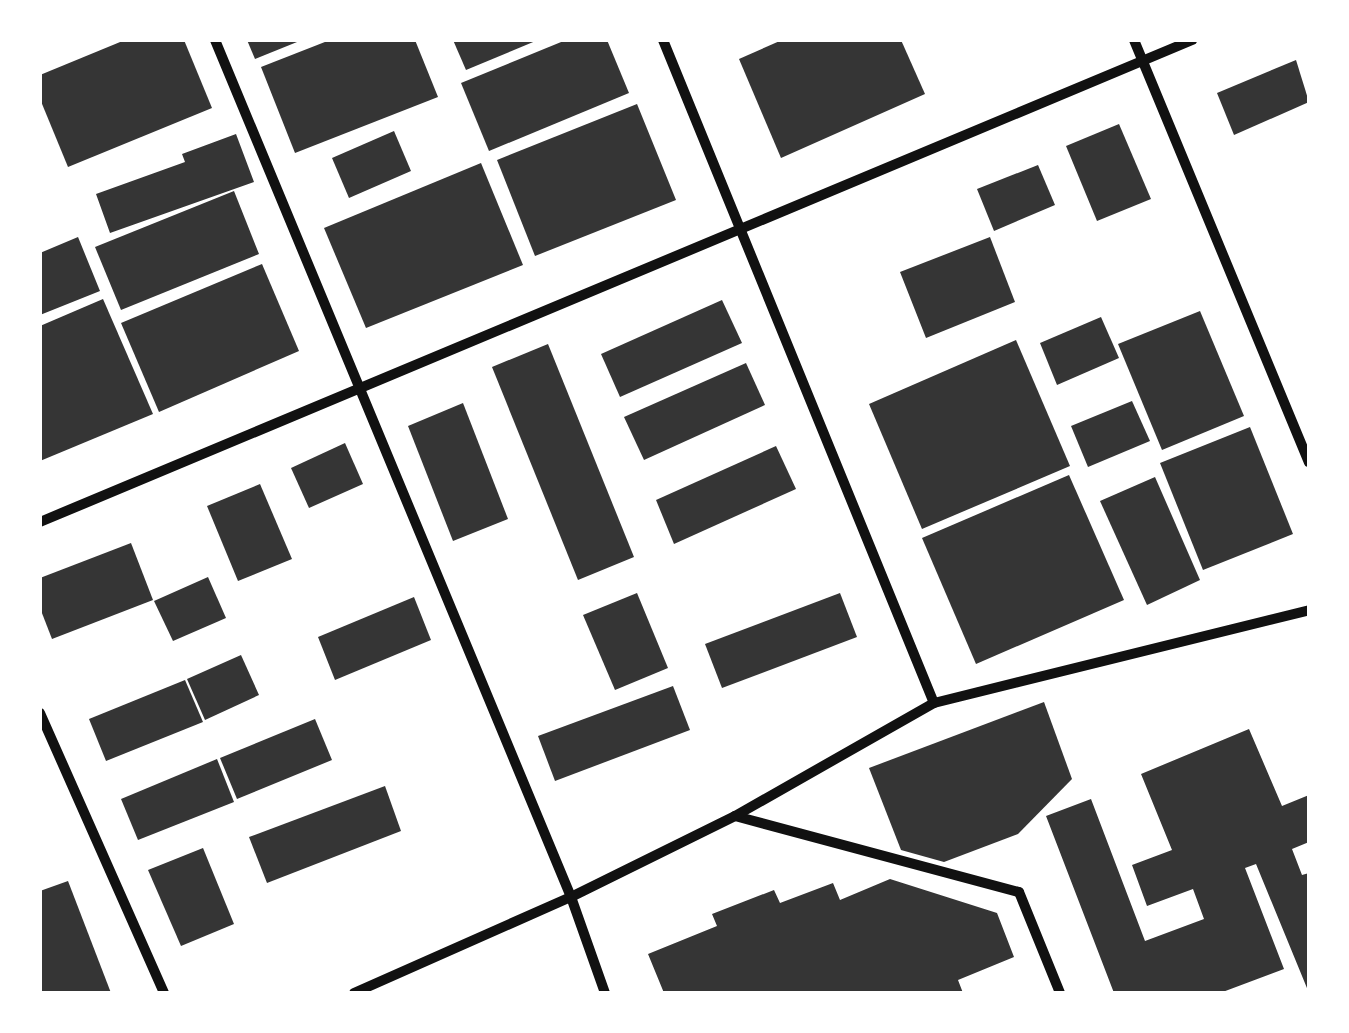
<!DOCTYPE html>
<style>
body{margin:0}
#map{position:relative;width:1349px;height:1033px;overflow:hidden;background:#fff;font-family:"Space Grotesk",sans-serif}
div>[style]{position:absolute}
.building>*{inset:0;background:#353535}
.minor>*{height:10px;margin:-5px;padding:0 5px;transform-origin:5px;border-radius:5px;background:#111}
span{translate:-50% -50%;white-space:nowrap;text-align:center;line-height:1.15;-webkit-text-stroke:10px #fff;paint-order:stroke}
.frame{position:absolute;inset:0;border:42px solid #fff;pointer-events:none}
</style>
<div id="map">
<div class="building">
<i style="clip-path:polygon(125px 40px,184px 40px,212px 108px,68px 167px,40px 99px,40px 75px)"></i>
<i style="clip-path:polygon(247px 40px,302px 40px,255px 59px)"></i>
<i style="clip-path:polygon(330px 40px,415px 40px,438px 97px,295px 153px,261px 67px)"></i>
<i style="clip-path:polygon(453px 40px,538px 40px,466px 70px)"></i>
<i style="clip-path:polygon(566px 40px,607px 40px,629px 93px,489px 151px,461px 83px)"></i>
<i style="clip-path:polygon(782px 40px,901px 40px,925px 94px,781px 158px,739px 59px)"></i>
<i style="clip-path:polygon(1296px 60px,1309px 102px,1234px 135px,1217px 93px)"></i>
<i style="clip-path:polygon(637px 104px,676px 200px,535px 256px,497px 160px)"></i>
<i style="clip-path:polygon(1119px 124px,1151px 199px,1097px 221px,1066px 146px)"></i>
<i style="clip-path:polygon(394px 131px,411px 171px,349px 198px,332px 158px)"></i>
<i style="clip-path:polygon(236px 134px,254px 182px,110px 233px,96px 194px,185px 162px,182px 154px)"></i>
<i style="clip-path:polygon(481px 163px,523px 265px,366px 328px,324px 228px)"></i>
<i style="clip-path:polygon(1038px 165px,1055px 205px,994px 231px,977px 189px)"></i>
<i style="clip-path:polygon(234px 191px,259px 254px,121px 310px,95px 247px)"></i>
<i style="clip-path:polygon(78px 237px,100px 291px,40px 315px,40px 253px)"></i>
<i style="clip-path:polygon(990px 237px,1015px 302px,926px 338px,900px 272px)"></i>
<i style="clip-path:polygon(262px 264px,299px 351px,159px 412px,121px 323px)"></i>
<i style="clip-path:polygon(103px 299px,153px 414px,40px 461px,40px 326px)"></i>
<i style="clip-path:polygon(722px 300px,742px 343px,620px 397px,601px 354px)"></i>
<i style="clip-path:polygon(1200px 311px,1244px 416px,1162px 450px,1118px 344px)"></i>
<i style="clip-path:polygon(1101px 317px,1119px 358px,1057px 385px,1040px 343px)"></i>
<i style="clip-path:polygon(1016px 340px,1070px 466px,922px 529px,869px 404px)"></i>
<i style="clip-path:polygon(548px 344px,634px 557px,578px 580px,492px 367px)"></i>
<i style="clip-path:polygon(746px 363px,765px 405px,644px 460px,624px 417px)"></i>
<i style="clip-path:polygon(1132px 401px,1150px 441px,1088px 467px,1071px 426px)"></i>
<i style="clip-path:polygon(463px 403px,508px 519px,453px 541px,408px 426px)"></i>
<i style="clip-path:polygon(1250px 427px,1293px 534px,1203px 570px,1160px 463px)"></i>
<i style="clip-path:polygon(345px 443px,363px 484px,309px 508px,291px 468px)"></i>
<i style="clip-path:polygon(776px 446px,796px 489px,674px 544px,656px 500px)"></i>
<i style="clip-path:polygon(1069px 475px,1124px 600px,976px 664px,922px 538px)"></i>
<i style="clip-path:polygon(1155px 477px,1200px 580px,1147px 605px,1100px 501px)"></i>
<i style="clip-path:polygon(260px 484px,292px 559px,238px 581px,207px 506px)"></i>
<i style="clip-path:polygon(131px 543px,153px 600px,52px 639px,40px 608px,40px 578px)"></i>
<i style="clip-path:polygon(208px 577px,226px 618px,173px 641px,154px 601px)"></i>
<i style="clip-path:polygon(637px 593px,668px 668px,615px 690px,583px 615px)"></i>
<i style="clip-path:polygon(840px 593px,857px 637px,722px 688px,705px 644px)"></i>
<i style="clip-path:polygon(414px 597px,431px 640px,335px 680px,318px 637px)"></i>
<i style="clip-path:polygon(241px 655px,259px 695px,205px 720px,187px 679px)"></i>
<i style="clip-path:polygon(185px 680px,203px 722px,106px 761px,89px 719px)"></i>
<i style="clip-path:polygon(673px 686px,690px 730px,555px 781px,538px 736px)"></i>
<i style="clip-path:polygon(1044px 702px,1072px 779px,1018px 834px,944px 862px,901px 850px,869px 768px)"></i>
<i style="clip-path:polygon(315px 719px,332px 760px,237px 799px,220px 758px)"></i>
<i style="clip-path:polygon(1249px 729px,1282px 806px,1309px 795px,1309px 842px,1292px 849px,1302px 875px,1309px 873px,1309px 993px,1256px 864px,1245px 868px,1284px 969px,1220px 993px,1114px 993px,1046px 816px,1091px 799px,1145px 941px,1204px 919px,1193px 889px,1147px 906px,1132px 865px,1172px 850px,1141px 774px)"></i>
<i style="clip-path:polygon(217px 759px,234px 802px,138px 840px,121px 799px)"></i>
<i style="clip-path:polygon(385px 786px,401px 831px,267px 883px,249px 837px)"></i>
<i style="clip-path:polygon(203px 848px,234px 924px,181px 946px,148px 870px)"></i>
<i style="clip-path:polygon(890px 879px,997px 913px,1014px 957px,958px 980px,963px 993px,664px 993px,648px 954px,717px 926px,712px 914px,774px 890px,780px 903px,833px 883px,840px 900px)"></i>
<i style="clip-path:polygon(68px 881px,111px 993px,40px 993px,40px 891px)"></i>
</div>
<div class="minor">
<i style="left:215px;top:40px;width:928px;rotate:67.44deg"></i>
<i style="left:571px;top:897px;width:102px;rotate:70.5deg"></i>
<i style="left:663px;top:40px;width:716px;rotate:67.77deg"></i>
<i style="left:1134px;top:40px;width:457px;rotate:67.5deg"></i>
<i style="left:40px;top:522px;width:1249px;rotate:-22.7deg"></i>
<i style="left:40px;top:713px;width:306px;rotate:66.1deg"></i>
<i style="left:735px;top:816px;width:294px;rotate:15deg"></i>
<i style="left:1019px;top:892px;width:109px;rotate:67.9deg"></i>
<i style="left:354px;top:993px;width:237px;rotate:-23.9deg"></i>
<i style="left:571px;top:897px;width:183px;rotate:-26.3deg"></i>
<i style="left:735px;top:816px;width:229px;rotate:-29.6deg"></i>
<i style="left:934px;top:703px;width:386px;rotate:-13.9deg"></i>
</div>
<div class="frame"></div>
</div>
